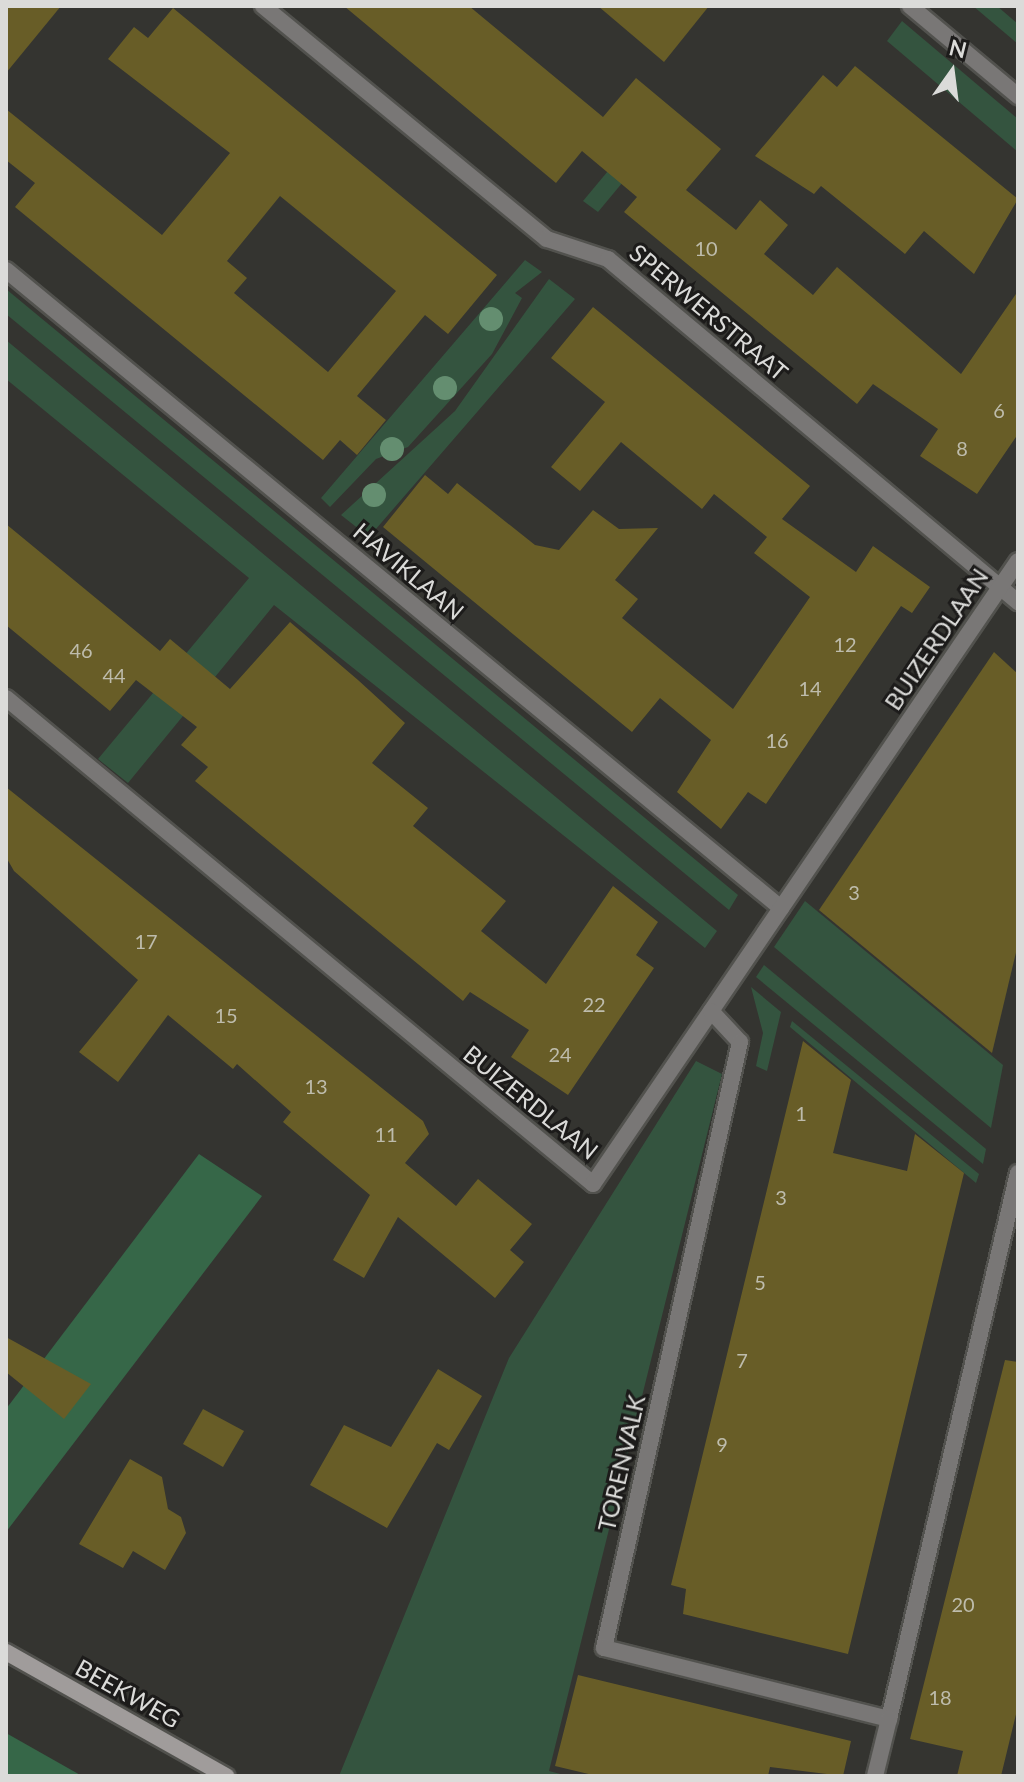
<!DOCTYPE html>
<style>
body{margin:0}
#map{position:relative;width:1024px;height:1782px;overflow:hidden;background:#343430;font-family:Lato,sans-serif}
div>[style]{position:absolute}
.green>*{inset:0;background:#34543f}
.forest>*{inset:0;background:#366748}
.building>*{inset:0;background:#685d27}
.roads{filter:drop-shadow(2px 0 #52524e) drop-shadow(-2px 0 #52524e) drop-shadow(0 2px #52524e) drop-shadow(0 -2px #52524e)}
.street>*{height:16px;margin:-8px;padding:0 8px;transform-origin:8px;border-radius:8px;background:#797776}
.secondary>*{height:16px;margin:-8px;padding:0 8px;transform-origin:8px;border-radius:8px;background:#a09c9b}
.trees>*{width:24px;height:24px;margin:-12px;border-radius:50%;background:#648e70}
span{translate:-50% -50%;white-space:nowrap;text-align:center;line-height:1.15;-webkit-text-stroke:6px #1c1b1a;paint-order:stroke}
.number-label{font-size:20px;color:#bebcac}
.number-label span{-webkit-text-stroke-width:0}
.street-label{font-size:24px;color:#dbdbd9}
.frame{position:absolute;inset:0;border:8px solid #dbdbd9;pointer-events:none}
.north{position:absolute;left:912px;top:32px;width:80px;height:80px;-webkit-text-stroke:6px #1c1b1a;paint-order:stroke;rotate:14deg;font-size:22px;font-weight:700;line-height:32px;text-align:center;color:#dbdbd9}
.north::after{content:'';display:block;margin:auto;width:28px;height:36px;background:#dbdbd9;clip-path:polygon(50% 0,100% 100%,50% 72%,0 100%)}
</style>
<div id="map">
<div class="green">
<i style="clip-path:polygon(973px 6px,997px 6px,1018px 24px,1018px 44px)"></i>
<i style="clip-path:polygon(902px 21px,1018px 119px,1018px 152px,887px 41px)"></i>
<i style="clip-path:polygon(663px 105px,677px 117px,598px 212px,583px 201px)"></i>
<i style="clip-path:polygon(525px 260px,542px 272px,515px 293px,522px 298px,492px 354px,408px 447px,376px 459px,330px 507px,321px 498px)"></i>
<i style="clip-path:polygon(549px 279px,575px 299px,369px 537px,341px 515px,455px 411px)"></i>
<i style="clip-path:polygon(6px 289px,738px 895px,729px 910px,6px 314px)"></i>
<i style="clip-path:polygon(6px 340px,717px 931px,705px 948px,274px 605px,128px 783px,98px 759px,249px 578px,6px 379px)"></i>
<i style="clip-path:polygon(805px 901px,1003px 1065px,991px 1128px,774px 947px)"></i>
<i style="clip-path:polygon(764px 965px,986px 1149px,983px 1164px,756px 977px)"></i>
<i style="clip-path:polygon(751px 987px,781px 1012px,767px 1071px,756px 1066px,763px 1033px)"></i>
<i style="clip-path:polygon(792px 1021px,979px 1174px,976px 1183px,790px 1027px)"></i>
<i style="clip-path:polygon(696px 1061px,722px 1074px,549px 1771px,568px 1776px,339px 1776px,509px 1358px)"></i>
</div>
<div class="forest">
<i style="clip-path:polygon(199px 1154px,262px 1196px,6px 1532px,6px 1409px)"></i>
<i style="clip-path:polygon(6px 1733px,82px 1776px,6px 1776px)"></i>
</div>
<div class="building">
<i style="clip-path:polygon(6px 6px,61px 6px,6px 73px)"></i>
<i style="clip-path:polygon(344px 6px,469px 6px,603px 117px,636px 78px,721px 149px,686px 190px,736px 230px,760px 200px,788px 225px,764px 254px,813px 295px,837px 267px,961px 374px,1018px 291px,1018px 434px,977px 494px,920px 456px,938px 429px,873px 384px,857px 404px,624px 212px,637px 197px,582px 151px,556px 183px)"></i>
<i style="clip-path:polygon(598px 6px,709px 6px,664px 62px)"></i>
<i style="clip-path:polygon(evenodd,173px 8px,497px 275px,448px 334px,425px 315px,357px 396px,386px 420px,357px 455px,340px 440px,323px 460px,15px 207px,35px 183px,6px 160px,6px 109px,162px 235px,230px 153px,108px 59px,134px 27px,148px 38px,173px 8px,280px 196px,396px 291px,328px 372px,234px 293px,247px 278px,227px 261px,280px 196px)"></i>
<i style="clip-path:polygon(855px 66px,1018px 199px,974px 274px,924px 231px,905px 254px,821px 186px,814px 194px,755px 156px,823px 75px,837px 87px)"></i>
<i style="clip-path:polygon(593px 307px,810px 486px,782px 519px,856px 572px,873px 546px,930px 587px,912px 613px,901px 606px,766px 804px,748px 792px,721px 829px,677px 792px,711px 740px,660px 698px,632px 732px,383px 527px,425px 475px,448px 494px,457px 483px,535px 545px,559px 550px,593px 510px,619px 529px,658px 528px,615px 580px,638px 599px,622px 618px,733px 709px,810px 597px,754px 553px,767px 537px,714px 494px,702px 509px,621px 442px,580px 491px,551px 467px,605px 402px,551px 358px)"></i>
<i style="clip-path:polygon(6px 524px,160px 651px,170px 639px,230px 689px,290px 622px,358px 680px,405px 723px,372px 763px,428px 808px,413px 826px,506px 901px,481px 931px,546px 984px,613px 886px,658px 922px,636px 955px,654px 968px,568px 1095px,511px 1057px,529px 1030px,470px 992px,463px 1001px,195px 781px,208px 767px,181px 745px,197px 727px,136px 680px,110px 711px,6px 625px)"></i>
<i style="clip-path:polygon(994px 652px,1018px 674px,1018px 944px,992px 1053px,819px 910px)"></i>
<i style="clip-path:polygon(6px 787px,423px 1121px,429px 1134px,405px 1163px,456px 1206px,478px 1179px,532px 1224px,510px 1250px,524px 1262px,495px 1298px,398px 1217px,364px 1278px,333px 1260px,370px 1195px,283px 1122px,291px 1112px,237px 1064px,233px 1069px,168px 1015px,118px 1082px,79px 1052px,138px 980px,14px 871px,6px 857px)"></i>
<i style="clip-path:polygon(803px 1041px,851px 1080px,833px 1153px,907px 1171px,915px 1134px,964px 1173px,848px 1654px,683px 1614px,686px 1589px,671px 1585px)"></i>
<i style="clip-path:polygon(6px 1337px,91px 1384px,64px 1419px,6px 1372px)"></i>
<i style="clip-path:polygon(1005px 1360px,1018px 1362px,1018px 1706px,1001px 1776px,957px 1776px,963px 1751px,910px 1739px)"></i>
<i style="clip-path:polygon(438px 1369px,482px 1396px,449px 1450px,437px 1443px,387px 1528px,310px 1485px,344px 1425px,391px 1447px)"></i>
<i style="clip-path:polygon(203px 1409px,244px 1431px,223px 1467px,183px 1444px)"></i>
<i style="clip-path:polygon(130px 1459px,162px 1477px,168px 1509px,181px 1517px,186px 1533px,165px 1570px,133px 1551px,123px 1568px,79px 1544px)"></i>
<i style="clip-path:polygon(578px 1675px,851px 1741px,843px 1776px,770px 1767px,768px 1776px,597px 1776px,555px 1766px)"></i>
</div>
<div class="roads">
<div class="street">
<i style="left:263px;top:6px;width:367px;rotate:39.4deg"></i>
<i style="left:547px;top:239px;width:64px;rotate:18.2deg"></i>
<i style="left:608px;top:259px;width:535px;rotate:39.92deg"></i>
<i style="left:910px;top:6px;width:141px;rotate:39.8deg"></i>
<i style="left:6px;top:270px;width:1004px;rotate:39.46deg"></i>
<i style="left:6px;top:698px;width:762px;rotate:39.62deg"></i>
<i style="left:593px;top:1184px;width:754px;rotate:-55.7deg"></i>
<i style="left:711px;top:1011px;width:42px;rotate:46.9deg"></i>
<i style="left:740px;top:1042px;width:621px;rotate:102.65deg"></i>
<i style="left:604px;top:1648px;width:294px;rotate:14deg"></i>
<i style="left:889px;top:1719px;width:561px;rotate:-76.71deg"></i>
<i style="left:875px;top:1776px;width:59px;rotate:-76.2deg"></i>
</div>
<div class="secondary">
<i style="left:6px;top:1652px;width:253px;rotate:29.4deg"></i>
</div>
</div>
<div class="trees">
<i style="left:491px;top:319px"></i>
<i style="left:445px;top:388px"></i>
<i style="left:392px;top:449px"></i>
<i style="left:374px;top:495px"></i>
</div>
<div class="number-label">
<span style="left:706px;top:248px">10</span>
<span style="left:999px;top:410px">6</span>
<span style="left:962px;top:448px">8</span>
<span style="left:845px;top:644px">12</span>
<span style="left:81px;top:650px">46</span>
<span style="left:114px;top:675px">44</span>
<span style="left:810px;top:688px">14</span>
<span style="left:777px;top:740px">16</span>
<span style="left:854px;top:892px">3</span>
<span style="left:146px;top:941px">17</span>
<span style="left:594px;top:1004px">22</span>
<span style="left:226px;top:1015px">15</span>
<span style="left:560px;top:1054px">24</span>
<span style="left:316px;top:1086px">13</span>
<span style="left:801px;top:1113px">1</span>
<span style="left:386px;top:1134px">11</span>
<span style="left:781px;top:1197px">3</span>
<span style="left:760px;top:1282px">5</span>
<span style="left:742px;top:1360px">7</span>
<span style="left:722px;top:1444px">9</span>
<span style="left:963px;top:1604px">20</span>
<span style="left:940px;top:1697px">18</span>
</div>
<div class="street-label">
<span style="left:709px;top:312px;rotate:40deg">SPERWERSTRAAT</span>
<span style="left:409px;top:571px;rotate:40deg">HAVIKLAAN</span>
<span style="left:936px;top:639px;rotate:-56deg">BUIZERDLAAN</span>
<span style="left:531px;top:1102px;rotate:39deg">BUIZERDLAAN</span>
<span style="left:621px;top:1463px;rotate:-77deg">TORENVALK</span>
<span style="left:128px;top:1693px;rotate:29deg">BEEKWEG</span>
</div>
<div class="frame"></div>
<div class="north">N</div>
</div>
